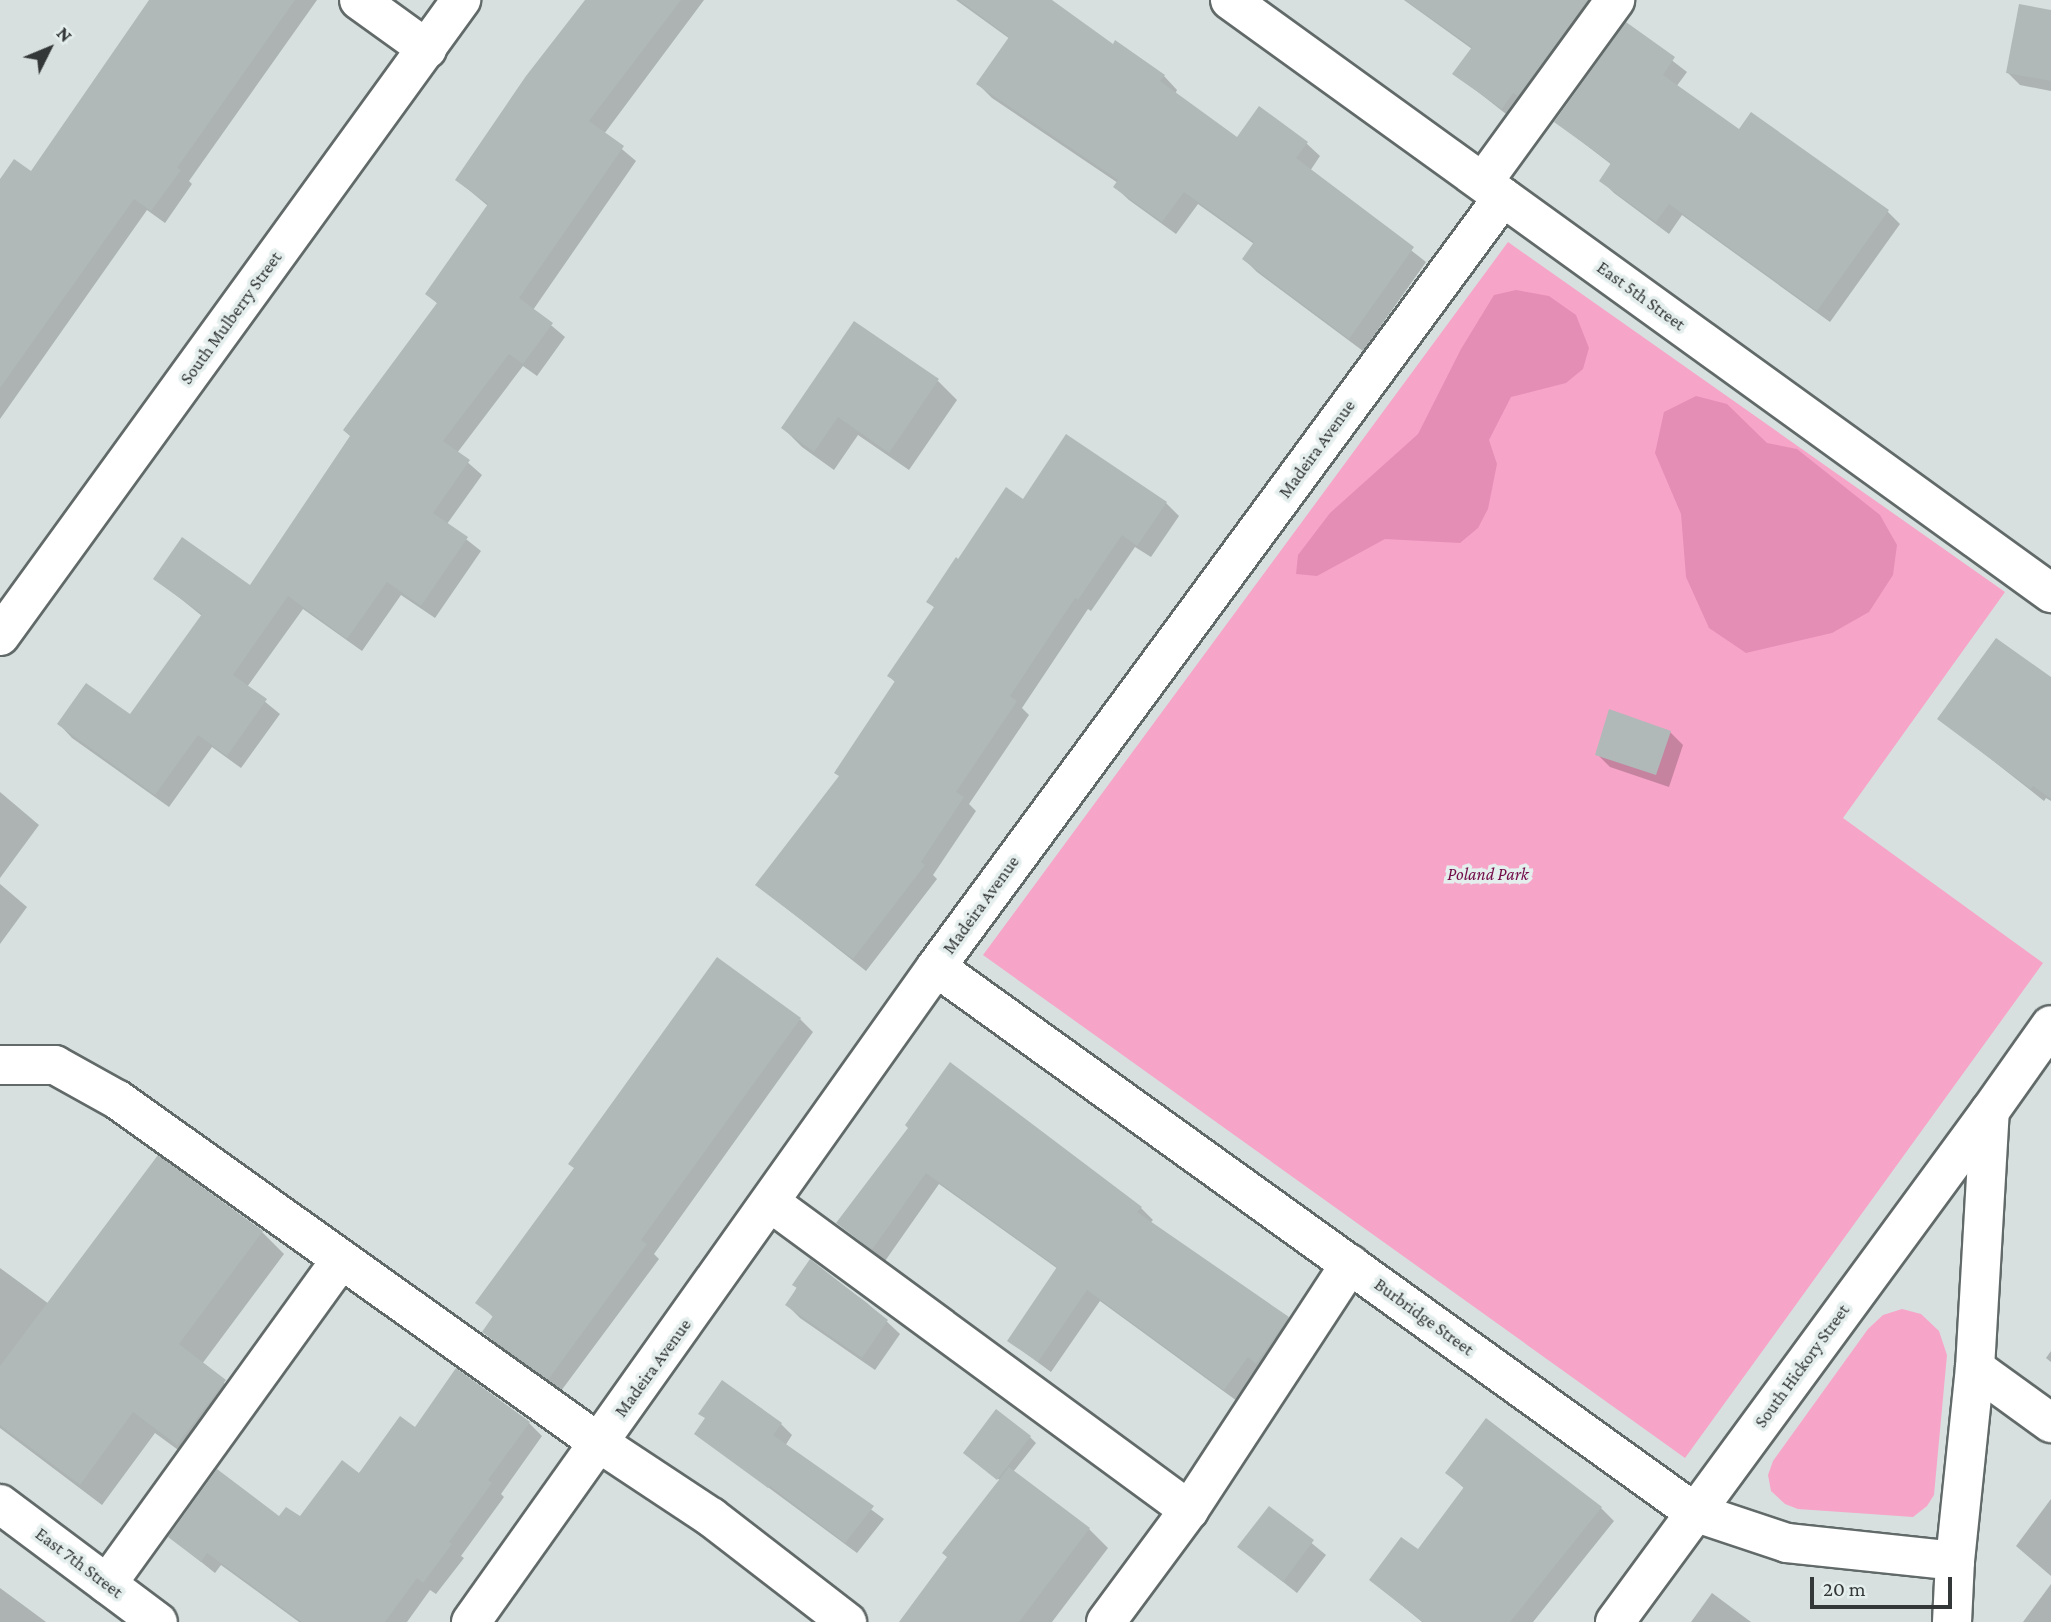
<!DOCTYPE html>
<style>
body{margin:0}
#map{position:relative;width:2051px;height:1622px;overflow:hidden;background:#d7e0df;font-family:"Crimson Pro",serif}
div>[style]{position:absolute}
.green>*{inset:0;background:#f7a4c9}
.forest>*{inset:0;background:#e48eb6}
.shadow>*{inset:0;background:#0003}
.building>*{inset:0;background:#b0b9b8}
.roads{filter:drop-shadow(2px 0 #626a69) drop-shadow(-2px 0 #626a69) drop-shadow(0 2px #626a69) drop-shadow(0 -2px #626a69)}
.minor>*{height:38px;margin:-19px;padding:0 19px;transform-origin:19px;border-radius:19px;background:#fff}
span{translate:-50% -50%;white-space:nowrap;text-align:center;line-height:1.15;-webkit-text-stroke:7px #e4eeed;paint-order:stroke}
.street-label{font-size:18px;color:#343737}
.park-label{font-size:18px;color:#720b48;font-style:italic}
.north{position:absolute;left:14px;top:14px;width:70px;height:70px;-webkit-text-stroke:5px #e4eeed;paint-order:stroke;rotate:47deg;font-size:19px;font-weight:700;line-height:28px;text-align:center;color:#343737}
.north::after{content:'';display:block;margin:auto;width:24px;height:32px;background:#343737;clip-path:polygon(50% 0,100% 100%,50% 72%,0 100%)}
.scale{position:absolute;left:1810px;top:1577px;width:142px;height:32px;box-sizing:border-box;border:4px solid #343737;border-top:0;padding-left:9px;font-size:21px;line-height:24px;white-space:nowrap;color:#343737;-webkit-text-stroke:5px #e4eeed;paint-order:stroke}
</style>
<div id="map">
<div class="green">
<i style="clip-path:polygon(1508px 242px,2005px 592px,1843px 818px,2043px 963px,1685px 1458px,983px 955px)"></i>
<i style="clip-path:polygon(1902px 1309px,1921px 1314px,1939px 1331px,1947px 1355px,1934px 1495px,1927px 1506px,1913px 1517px,1798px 1509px,1785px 1504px,1771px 1491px,1768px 1475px,1773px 1461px,1868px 1329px,1883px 1315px)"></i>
</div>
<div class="forest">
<i style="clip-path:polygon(1516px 290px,1549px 296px,1576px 315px,1589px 348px,1583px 369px,1566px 383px,1511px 397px,1489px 440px,1497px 464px,1488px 509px,1478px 528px,1460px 543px,1385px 539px,1317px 576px,1296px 574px,1298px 555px,1330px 513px,1418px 434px,1461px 349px,1494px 295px)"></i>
<i style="clip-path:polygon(1696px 396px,1727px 404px,1767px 443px,1797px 449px,1880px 515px,1897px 545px,1893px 575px,1869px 612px,1832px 633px,1746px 653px,1709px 628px,1686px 577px,1681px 514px,1655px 453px,1664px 412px)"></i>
</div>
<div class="shadow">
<i style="clip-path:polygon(152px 0,317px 0,189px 181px,192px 184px,165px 223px,147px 210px,0 419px,0 182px,32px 173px)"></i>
<i style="clip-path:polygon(589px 0,704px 0,604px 134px,636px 161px,533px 310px,565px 337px,537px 376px,523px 366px,457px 453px,482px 475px,447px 524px,481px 551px,435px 618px,401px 595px,362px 651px,303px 609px,247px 687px,280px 714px,241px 768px,212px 747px,169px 807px,72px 738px,59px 724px,130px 717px,202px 616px,155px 578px,250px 588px,438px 304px,427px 293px,488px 206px,457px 180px)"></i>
<i style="clip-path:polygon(956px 0,1049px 0,1113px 46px,1164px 76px,1177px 90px,1175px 94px,1238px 139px,1306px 143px,1320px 156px,1310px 171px,1426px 262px,1363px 351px,1257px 272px,1244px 259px,1254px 244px,1198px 204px,1176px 234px,1129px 200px,1115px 187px,1118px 183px,992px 98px,978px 84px,1010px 39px)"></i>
<i style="clip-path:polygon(1404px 0,1588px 0,1601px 13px,1515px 121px,1455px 74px,1472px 49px)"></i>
<i style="clip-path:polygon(2051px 12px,2051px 91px,2020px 85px,2007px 72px)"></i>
<i style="clip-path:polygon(1626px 25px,1687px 72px,1676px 87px,1739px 132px,1887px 211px,1900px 224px,1830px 322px,1682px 215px,1669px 234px,1614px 193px,1601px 180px,1612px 165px,1556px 122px)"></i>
<i style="clip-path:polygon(938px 381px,957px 400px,909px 470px,858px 435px,834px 470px,802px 447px,783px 428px)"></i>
<i style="clip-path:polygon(1066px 436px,1166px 503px,1179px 516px,1151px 557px,1135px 547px,1091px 611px,1088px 609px,1022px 708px,1029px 715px,969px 804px,976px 811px,933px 875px,937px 879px,866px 971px,757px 885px,841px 777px,896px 683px,889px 676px,935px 608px,928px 601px,959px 562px,1023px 501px)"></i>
<i style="clip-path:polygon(2051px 681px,2051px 801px,2046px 798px,2044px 801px,1940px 719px)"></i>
<i style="clip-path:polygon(1670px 732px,1683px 745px,1669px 787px,1610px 767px,1597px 754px)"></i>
<i style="clip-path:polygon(0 792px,39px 825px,0 878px)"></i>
<i style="clip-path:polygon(0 884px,27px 907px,0 944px)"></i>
<i style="clip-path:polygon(800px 1019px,813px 1032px,654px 1254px,659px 1259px,561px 1391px,497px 1345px,484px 1332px,494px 1318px,478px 1302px)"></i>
<i style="clip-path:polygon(910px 1128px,1141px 1208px,1153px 1220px,1150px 1223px,1288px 1318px,1300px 1330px,1261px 1368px,1237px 1401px,1100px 1301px,1051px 1372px,1009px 1341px,1058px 1269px,939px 1184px,885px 1261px,838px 1223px)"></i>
<i style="clip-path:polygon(262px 1232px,284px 1254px,202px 1364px,247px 1403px,200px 1466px,155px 1433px,102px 1505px,0 1428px,0 1268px,49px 1304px)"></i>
<i style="clip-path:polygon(811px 1262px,867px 1303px,900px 1334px,875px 1370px,800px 1318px,787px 1305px)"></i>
<i style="clip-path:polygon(2051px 1351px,2051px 1362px,2046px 1358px)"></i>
<i style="clip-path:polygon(529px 1423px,542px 1436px,501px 1494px,504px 1497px,461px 1556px,464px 1558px,436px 1594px,430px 1590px,407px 1622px,299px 1622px,221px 1565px,215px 1573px,170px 1537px,280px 1518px,300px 1519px,415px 1429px)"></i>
<i style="clip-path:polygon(781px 1424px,792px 1435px,785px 1446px,884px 1519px,857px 1553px,696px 1434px)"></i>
<i style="clip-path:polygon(1030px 1437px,1036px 1443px,1013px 1472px,1089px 1529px,1108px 1548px,1052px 1622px,922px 1622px,1001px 1481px,971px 1459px)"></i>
<i style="clip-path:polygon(1447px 1473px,1601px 1508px,1614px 1521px,1533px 1622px,1422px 1622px,1371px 1580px,1418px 1552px,1465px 1489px)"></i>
<i style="clip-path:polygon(2051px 1499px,2051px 1576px,2016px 1546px)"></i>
<i style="clip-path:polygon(1269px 1508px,1326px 1555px,1297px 1593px,1239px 1547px)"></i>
<i style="clip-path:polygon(2051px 1584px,2051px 1622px,2023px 1622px)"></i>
<i style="clip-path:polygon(0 1588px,19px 1602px,46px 1622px,0 1622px)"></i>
<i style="clip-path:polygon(1712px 1593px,1751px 1622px,1691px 1622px)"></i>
</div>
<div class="building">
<i style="clip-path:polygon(149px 0,295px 0,177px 168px,181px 170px,151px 211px,134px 199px,0 388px,0 179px,14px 159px,31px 171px)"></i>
<i style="clip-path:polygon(585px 0,681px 0,589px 121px,624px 146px,519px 298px,553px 323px,523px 364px,509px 354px,443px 441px,470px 460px,433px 513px,468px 537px,421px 606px,387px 582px,347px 639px,288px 596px,233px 675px,267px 699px,227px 756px,198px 735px,155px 795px,57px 724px,86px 683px,130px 714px,202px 614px,153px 579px,182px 537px,250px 585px,350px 436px,343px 430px,437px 303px,425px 294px,488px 204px,455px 180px,526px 76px)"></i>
<i style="clip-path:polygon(959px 0,1052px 0,1113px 44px,1115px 40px,1165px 75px,1160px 81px,1237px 137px,1259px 106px,1308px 142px,1296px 158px,1414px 247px,1349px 339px,1242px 259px,1254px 242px,1184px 192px,1162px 222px,1113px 187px,1118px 180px,976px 84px,1009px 37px)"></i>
<i style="clip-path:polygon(1405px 0,1588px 0,1518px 96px,1513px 93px,1502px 109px,1452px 74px,1472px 47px)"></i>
<i style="clip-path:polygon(2019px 4px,2051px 10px,2051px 81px,2006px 73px)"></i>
<i style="clip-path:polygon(1626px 22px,1675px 57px,1663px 75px,1739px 129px,1751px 112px,1889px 210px,1817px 311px,1669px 204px,1656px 222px,1599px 181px,1611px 163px,1554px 122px)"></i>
<i style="clip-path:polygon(854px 321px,939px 379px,889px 453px,838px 417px,814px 452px,781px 428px)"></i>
<i style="clip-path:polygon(1066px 434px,1167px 502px,1137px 546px,1122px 535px,1078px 600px,1075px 598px,1010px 696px,1017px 701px,956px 792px,964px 797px,921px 862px,925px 865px,853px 959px,755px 885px,839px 776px,834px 773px,895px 681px,887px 676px,934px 607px,926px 602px,956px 557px,958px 559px,1006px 487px,1023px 499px)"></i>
<i style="clip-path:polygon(1996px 638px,2051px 677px,2051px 799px,2033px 786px,2031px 789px,1937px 719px)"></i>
<i style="clip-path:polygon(1609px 709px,1671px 731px,1656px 775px,1595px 755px)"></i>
<i style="clip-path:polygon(717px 957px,801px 1018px,641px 1240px,647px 1244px,548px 1380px,482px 1332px,493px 1316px,475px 1303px,574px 1168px,568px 1164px)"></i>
<i style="clip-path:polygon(950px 1062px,1142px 1207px,1137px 1212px,1289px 1317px,1256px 1364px,1248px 1357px,1224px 1390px,1087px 1290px,1038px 1362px,1007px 1341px,1057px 1267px,926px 1173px,872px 1250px,836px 1223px,908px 1128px,905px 1125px)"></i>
<i style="clip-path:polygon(158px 1155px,263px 1231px,179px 1344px,226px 1380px,177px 1445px,133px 1412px,80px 1485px,0 1425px,0 1366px)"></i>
<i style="clip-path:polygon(810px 1259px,888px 1320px,862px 1358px,785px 1305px,797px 1288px,792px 1285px)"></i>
<i style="clip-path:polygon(456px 1368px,530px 1422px,488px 1480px,492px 1483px,449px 1542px,452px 1544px,423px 1583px,417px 1578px,385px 1622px,302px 1622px,207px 1553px,201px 1562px,168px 1537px,217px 1469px,279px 1516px,286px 1507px,300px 1516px,342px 1460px,359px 1473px,400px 1416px,415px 1427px)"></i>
<i style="clip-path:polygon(722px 1380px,782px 1423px,773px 1435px,874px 1506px,845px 1543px,770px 1486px,768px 1488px,694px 1434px,705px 1418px,698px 1414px)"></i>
<i style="clip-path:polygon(996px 1409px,1031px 1436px,997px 1480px,963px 1453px)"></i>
<i style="clip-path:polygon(1486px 1418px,1602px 1507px,1510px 1622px,1423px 1622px,1369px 1580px,1401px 1537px,1418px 1549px,1464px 1487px,1445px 1473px)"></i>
<i style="clip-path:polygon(1009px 1467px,1090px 1528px,1019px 1622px,899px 1622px,947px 1557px,942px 1553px)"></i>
<i style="clip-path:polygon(1269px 1506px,1314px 1540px,1283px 1582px,1237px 1547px)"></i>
</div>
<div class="roads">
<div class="minor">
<i style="left:359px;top:0;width:84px;rotate:35.8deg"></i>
<i style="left:1230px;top:0;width:1013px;rotate:35.84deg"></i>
<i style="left:1483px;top:182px;width:225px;rotate:-54deg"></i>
<i style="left:0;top:636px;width:786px;rotate:-54.06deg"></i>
<i style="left:936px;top:967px;width:934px;rotate:35.72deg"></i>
<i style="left:1694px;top:1512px;width:98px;rotate:18.4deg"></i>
<i style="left:1787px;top:1543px;width:169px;rotate:6.1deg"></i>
<i style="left:0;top:1065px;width:55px"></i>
<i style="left:55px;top:1065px;width:72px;rotate:29.1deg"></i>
<i style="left:118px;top:1100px;width:591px;rotate:35.49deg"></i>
<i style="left:599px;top:1443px;width:134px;rotate:33.5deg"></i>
<i style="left:711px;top:1517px;width:172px;rotate:37.7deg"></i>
<i style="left:771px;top:1203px;width:519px;rotate:36.3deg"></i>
<i style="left:1975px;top:1368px;width:94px;rotate:35.9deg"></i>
<i style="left:0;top:1504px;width:197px;rotate:36.8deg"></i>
<i style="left:107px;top:1584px;width:400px;rotate:-54.2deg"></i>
<i style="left:471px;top:1622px;width:803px;rotate:-54.63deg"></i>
<i style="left:936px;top:967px;width:956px;rotate:-53.63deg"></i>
<i style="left:1106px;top:1622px;width:139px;rotate:-53.5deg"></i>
<i style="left:1189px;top:1510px;width:294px;rotate:-56.8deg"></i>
<i style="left:1615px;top:1622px;width:634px;rotate:-53.73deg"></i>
<i style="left:1952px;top:1622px;width:61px;rotate:-87.2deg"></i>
<i style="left:1955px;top:1561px;width:194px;rotate:-84.1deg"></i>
<i style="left:1975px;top:1368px;width:257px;rotate:-86.7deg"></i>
<i style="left:1990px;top:1111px;width:105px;rotate:-54.7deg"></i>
</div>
</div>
<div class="street-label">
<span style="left:1641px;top:296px;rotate:36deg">East 5th Street</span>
<span style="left:231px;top:318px;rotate:-54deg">South Mulberry Street</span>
<span style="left:1317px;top:449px;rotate:-54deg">Madeira Avenue</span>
<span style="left:981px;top:905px;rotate:-54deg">Madeira Avenue</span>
<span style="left:1424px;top:1317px;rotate:36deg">Burbridge Street</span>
<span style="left:1802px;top:1366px;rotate:-54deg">South Hickory Street</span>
<span style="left:653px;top:1368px;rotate:-54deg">Madeira Avenue</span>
<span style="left:79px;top:1563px;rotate:37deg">East 7th Street</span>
</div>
<div class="park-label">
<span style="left:1488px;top:874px">Poland Park</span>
</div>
<div class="north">N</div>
<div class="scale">20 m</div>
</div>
